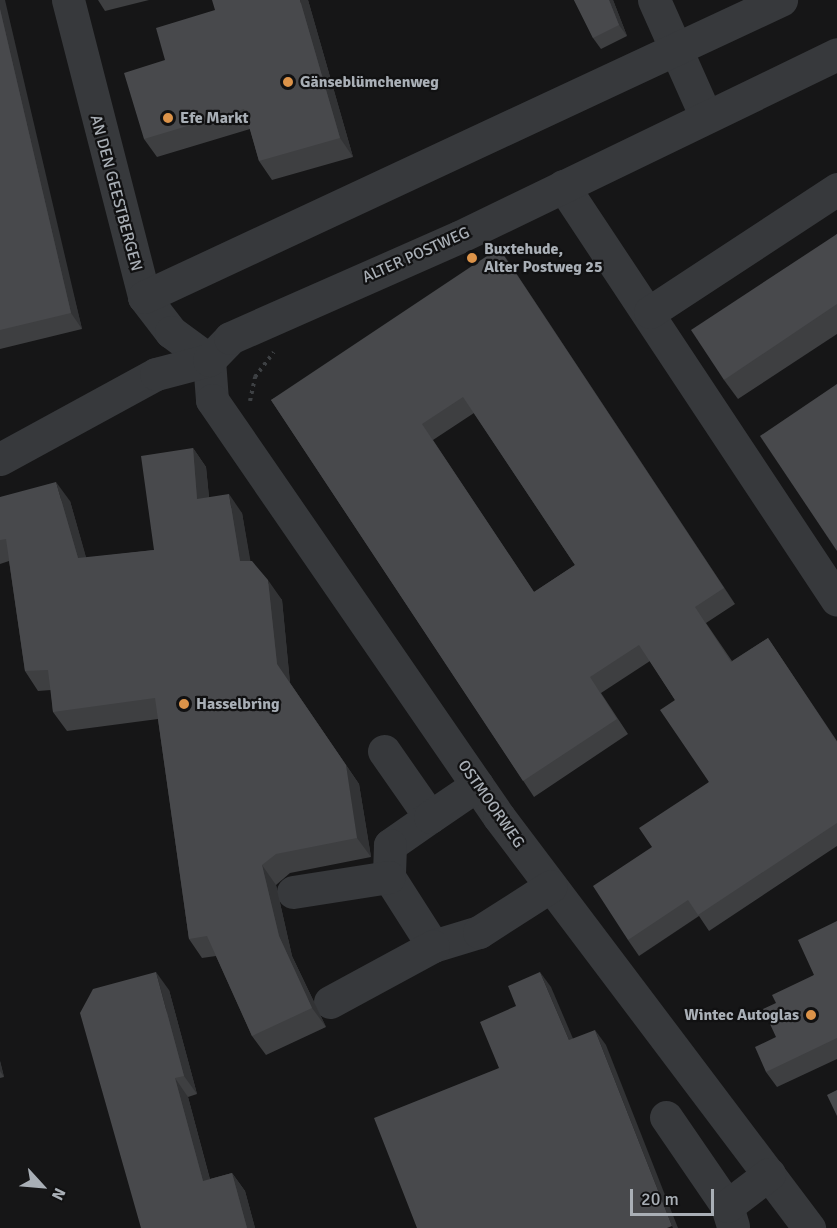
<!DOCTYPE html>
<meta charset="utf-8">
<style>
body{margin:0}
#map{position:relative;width:837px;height:1228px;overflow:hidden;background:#161617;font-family:Signika,sans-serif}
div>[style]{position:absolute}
.path>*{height:4px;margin-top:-2px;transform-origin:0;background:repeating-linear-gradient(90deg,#3d4043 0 3px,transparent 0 7.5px)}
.minor>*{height:33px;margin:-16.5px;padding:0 16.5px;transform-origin:16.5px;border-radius:16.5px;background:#37393c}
.wall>*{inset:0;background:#3e3f41}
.shaded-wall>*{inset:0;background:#323335}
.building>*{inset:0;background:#48494c}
.dots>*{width:16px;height:16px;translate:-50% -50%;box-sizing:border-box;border:3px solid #111112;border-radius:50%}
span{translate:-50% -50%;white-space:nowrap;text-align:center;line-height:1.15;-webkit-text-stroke:4.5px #111112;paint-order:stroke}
.poi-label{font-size:16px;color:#a9afb6;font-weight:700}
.left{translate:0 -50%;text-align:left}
.right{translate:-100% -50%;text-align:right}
.street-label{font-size:16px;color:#a9afb6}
.north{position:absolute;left:12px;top:1156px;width:60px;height:60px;-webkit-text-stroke:4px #111112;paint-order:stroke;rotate:116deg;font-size:16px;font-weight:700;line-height:24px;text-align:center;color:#a9afb6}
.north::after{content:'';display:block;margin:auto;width:21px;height:27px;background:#a9afb6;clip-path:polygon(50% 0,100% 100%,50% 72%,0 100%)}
.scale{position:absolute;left:630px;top:1189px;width:84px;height:27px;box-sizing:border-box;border:3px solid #a9afb6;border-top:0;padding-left:8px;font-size:18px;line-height:21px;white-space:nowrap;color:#a9afb6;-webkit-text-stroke:4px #111112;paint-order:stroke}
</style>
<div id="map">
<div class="path">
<i style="left:250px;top:401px;width:25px;rotate:-78deg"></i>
<i style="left:255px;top:377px;width:31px;rotate:-53deg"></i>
</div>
<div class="minor">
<i style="left:68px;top:0;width:307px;rotate:75.6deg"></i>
<i style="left:144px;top:297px;width:44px;rotate:52.4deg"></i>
<i style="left:171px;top:332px;width:47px;rotate:36.4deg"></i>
<i style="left:654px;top:0;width:128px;rotate:66deg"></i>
<i style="left:563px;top:186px;width:496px;rotate:56.5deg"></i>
<i style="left:144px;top:297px;width:703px;rotate:-25deg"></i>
<i style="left:650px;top:312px;width:224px;rotate:-33.3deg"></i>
<i style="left:209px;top:360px;width:40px;rotate:85.7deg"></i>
<i style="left:212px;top:400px;width:506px;rotate:55.46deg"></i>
<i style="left:499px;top:817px;width:515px;rotate:52.97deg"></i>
<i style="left:0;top:459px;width:178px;rotate:-28.6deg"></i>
<i style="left:156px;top:374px;width:55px;rotate:-14.8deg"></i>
<i style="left:209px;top:360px;width:30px;rotate:-46deg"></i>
<i style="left:230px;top:338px;width:250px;rotate:-23.8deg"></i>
<i style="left:459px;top:237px;width:420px;rotate:-25.8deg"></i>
<i style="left:384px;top:751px;width:80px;rotate:55.1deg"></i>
<i style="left:430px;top:817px;width:49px;rotate:145deg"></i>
<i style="left:390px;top:845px;width:32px;rotate:92deg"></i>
<i style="left:389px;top:877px;width:82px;rotate:57.5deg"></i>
<i style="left:433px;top:946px;width:48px;rotate:-16.9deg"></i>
<i style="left:479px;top:932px;width:85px;rotate:-32.6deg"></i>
<i style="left:430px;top:817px;width:57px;rotate:-34.2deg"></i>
<i style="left:293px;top:892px;width:97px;rotate:-8.9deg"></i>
<i style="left:330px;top:1002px;width:117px;rotate:-28.5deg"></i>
<i style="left:666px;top:1117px;width:108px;rotate:55.6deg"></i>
<i style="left:733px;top:1226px;width:21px;rotate:-107deg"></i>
<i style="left:727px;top:1206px;width:53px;rotate:-37.3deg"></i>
</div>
<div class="wall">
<i style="clip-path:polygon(0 0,82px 329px,0 349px)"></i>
<i style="clip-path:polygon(98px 0,149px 0,105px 11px)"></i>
<i style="clip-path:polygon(308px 0,353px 157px,272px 180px,259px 161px,250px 129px,157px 157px,144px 139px,165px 60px)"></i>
<i style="clip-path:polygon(574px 0,613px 0,627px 36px,601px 49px,593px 38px)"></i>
<i style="clip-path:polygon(837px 234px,837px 334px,738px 399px,724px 380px)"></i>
<i style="clip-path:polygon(evenodd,510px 264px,735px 604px,706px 623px,732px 661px,768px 638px,837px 741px,837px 846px,709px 931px,699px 916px,639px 956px,628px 940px,652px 847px,709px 782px,675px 700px,650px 661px,601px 693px,628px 734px,534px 797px,271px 400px,510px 264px,474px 413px,575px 565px,534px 592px,433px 440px,474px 413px)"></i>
<i style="clip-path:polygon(193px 448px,206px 467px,209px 497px,242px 513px,250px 561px,282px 600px,290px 683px,359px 784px,371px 857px,290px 873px,276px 885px,292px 956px,326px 1027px,266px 1055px,252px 1036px,216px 956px,202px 958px,189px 939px,158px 719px,67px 731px,53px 712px,51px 690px,38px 691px,25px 671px,9px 561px,0 564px,0 497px,70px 501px,86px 558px,154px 550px)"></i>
<i style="clip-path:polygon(837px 921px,837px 1059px,777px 1087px,766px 1072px,776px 1037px,776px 1003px,814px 975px)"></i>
<i style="clip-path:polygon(169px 990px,197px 1094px,188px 1097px,210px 1179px,232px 1173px,245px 1191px,255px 1228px,141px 1228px)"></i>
<i style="clip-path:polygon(0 1061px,4px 1077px,0 1078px)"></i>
</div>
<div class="shaded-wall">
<i style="clip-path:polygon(0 0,5px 0,82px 329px,71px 313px,0 9px)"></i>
<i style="clip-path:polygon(300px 0,308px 0,353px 157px,340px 138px)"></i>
<i style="clip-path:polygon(609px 0,613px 0,627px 36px,619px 25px)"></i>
<i style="clip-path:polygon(499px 248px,510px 264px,735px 604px,724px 588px)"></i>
<i style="clip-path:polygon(193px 448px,206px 467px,211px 518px,197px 499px)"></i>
<i style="clip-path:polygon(56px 482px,70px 501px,92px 578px,78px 558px)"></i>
<i style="clip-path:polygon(229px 494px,242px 513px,254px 581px,240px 561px)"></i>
<i style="clip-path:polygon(268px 580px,282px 600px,290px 683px,359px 784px,371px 857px,357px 838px,277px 664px)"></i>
<i style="clip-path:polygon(262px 865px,276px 885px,292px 956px,326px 1027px,312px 1008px,279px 936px)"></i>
<i style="clip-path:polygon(156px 972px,169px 990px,197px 1094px,184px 1076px)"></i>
<i style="clip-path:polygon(540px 972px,551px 987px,580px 1055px,569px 1040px)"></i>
<i style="clip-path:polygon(595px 1030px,606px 1045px,678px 1228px,673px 1228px,672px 1226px)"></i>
<i style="clip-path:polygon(0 1061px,4px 1077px,0 1071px)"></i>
<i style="clip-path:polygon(175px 1078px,188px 1097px,215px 1199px,203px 1181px)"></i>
<i style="clip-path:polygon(232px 1173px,245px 1191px,255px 1228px,247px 1228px)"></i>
</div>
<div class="building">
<i style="clip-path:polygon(212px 0,300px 0,340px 138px,259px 161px,244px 109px,144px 139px,124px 73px,165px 60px,156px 28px,215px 10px)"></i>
<i style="clip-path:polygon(574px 0,609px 0,619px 25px,593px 38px)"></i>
<i style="clip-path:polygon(0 9px,71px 313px,0 330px)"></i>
<i style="clip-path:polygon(837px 234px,837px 304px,724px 380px,691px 330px)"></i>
<i style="clip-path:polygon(evenodd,499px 248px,724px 588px,695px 607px,731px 662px,768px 638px,837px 742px,837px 823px,698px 915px,688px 900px,628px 940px,593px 886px,652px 847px,639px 828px,709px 782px,660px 710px,675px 700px,639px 645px,590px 677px,617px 719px,523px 781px,271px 400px,499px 248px,463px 397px,575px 565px,534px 592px,422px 424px,463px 397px)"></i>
<i style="clip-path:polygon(837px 384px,837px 551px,760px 436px)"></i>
<i style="clip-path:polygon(193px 448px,197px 499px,229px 494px,240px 561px,252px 561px,268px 580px,277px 664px,346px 765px,357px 838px,276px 854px,262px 865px,279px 936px,312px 1008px,252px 1036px,207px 936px,189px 939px,155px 698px,53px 712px,48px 670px,25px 671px,6px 539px,0 540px,0 497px,56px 482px,78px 558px,154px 550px,141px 456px)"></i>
<i style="clip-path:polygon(837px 921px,837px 1038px,766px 1072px,755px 1047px,776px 1037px,763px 1009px,776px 1003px,772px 995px,814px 975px,798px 940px)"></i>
<i style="clip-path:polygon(156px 972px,184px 1076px,175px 1078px,203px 1181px,232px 1173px,247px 1228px,141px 1228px,80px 1013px,93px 989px)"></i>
<i style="clip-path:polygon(540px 972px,569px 1040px,595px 1030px,672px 1226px,667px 1228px,417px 1228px,374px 1118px,499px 1068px,480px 1022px,516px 1006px,508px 986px)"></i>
<i style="clip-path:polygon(837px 1090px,837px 1116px,827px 1095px)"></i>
</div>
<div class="dots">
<i style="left:288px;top:82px;background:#dc9349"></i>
<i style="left:168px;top:118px;background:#dc9349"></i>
<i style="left:472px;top:258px;background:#dc9349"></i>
<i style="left:184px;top:704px;background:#dc9349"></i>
<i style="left:811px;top:1015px;background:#dc9349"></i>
</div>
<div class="poi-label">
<span class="left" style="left:300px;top:82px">Gänseblümchenweg</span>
<span class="left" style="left:180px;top:118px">Efe Markt</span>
<span class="left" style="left:484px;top:258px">Buxtehude,<br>Alter Postweg 25</span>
<span class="left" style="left:196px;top:704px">Hasselbring</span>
<span class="right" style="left:799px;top:1015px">Wintec Autoglas</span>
</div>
<div class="street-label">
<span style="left:116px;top:193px;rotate:75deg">AN DEN GEESTBERGEN</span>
<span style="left:416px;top:255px;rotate:-24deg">ALTER POSTWEG</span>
<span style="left:491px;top:804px;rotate:55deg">OSTMOORWEG</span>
</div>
<div class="north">N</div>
<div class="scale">20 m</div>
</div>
